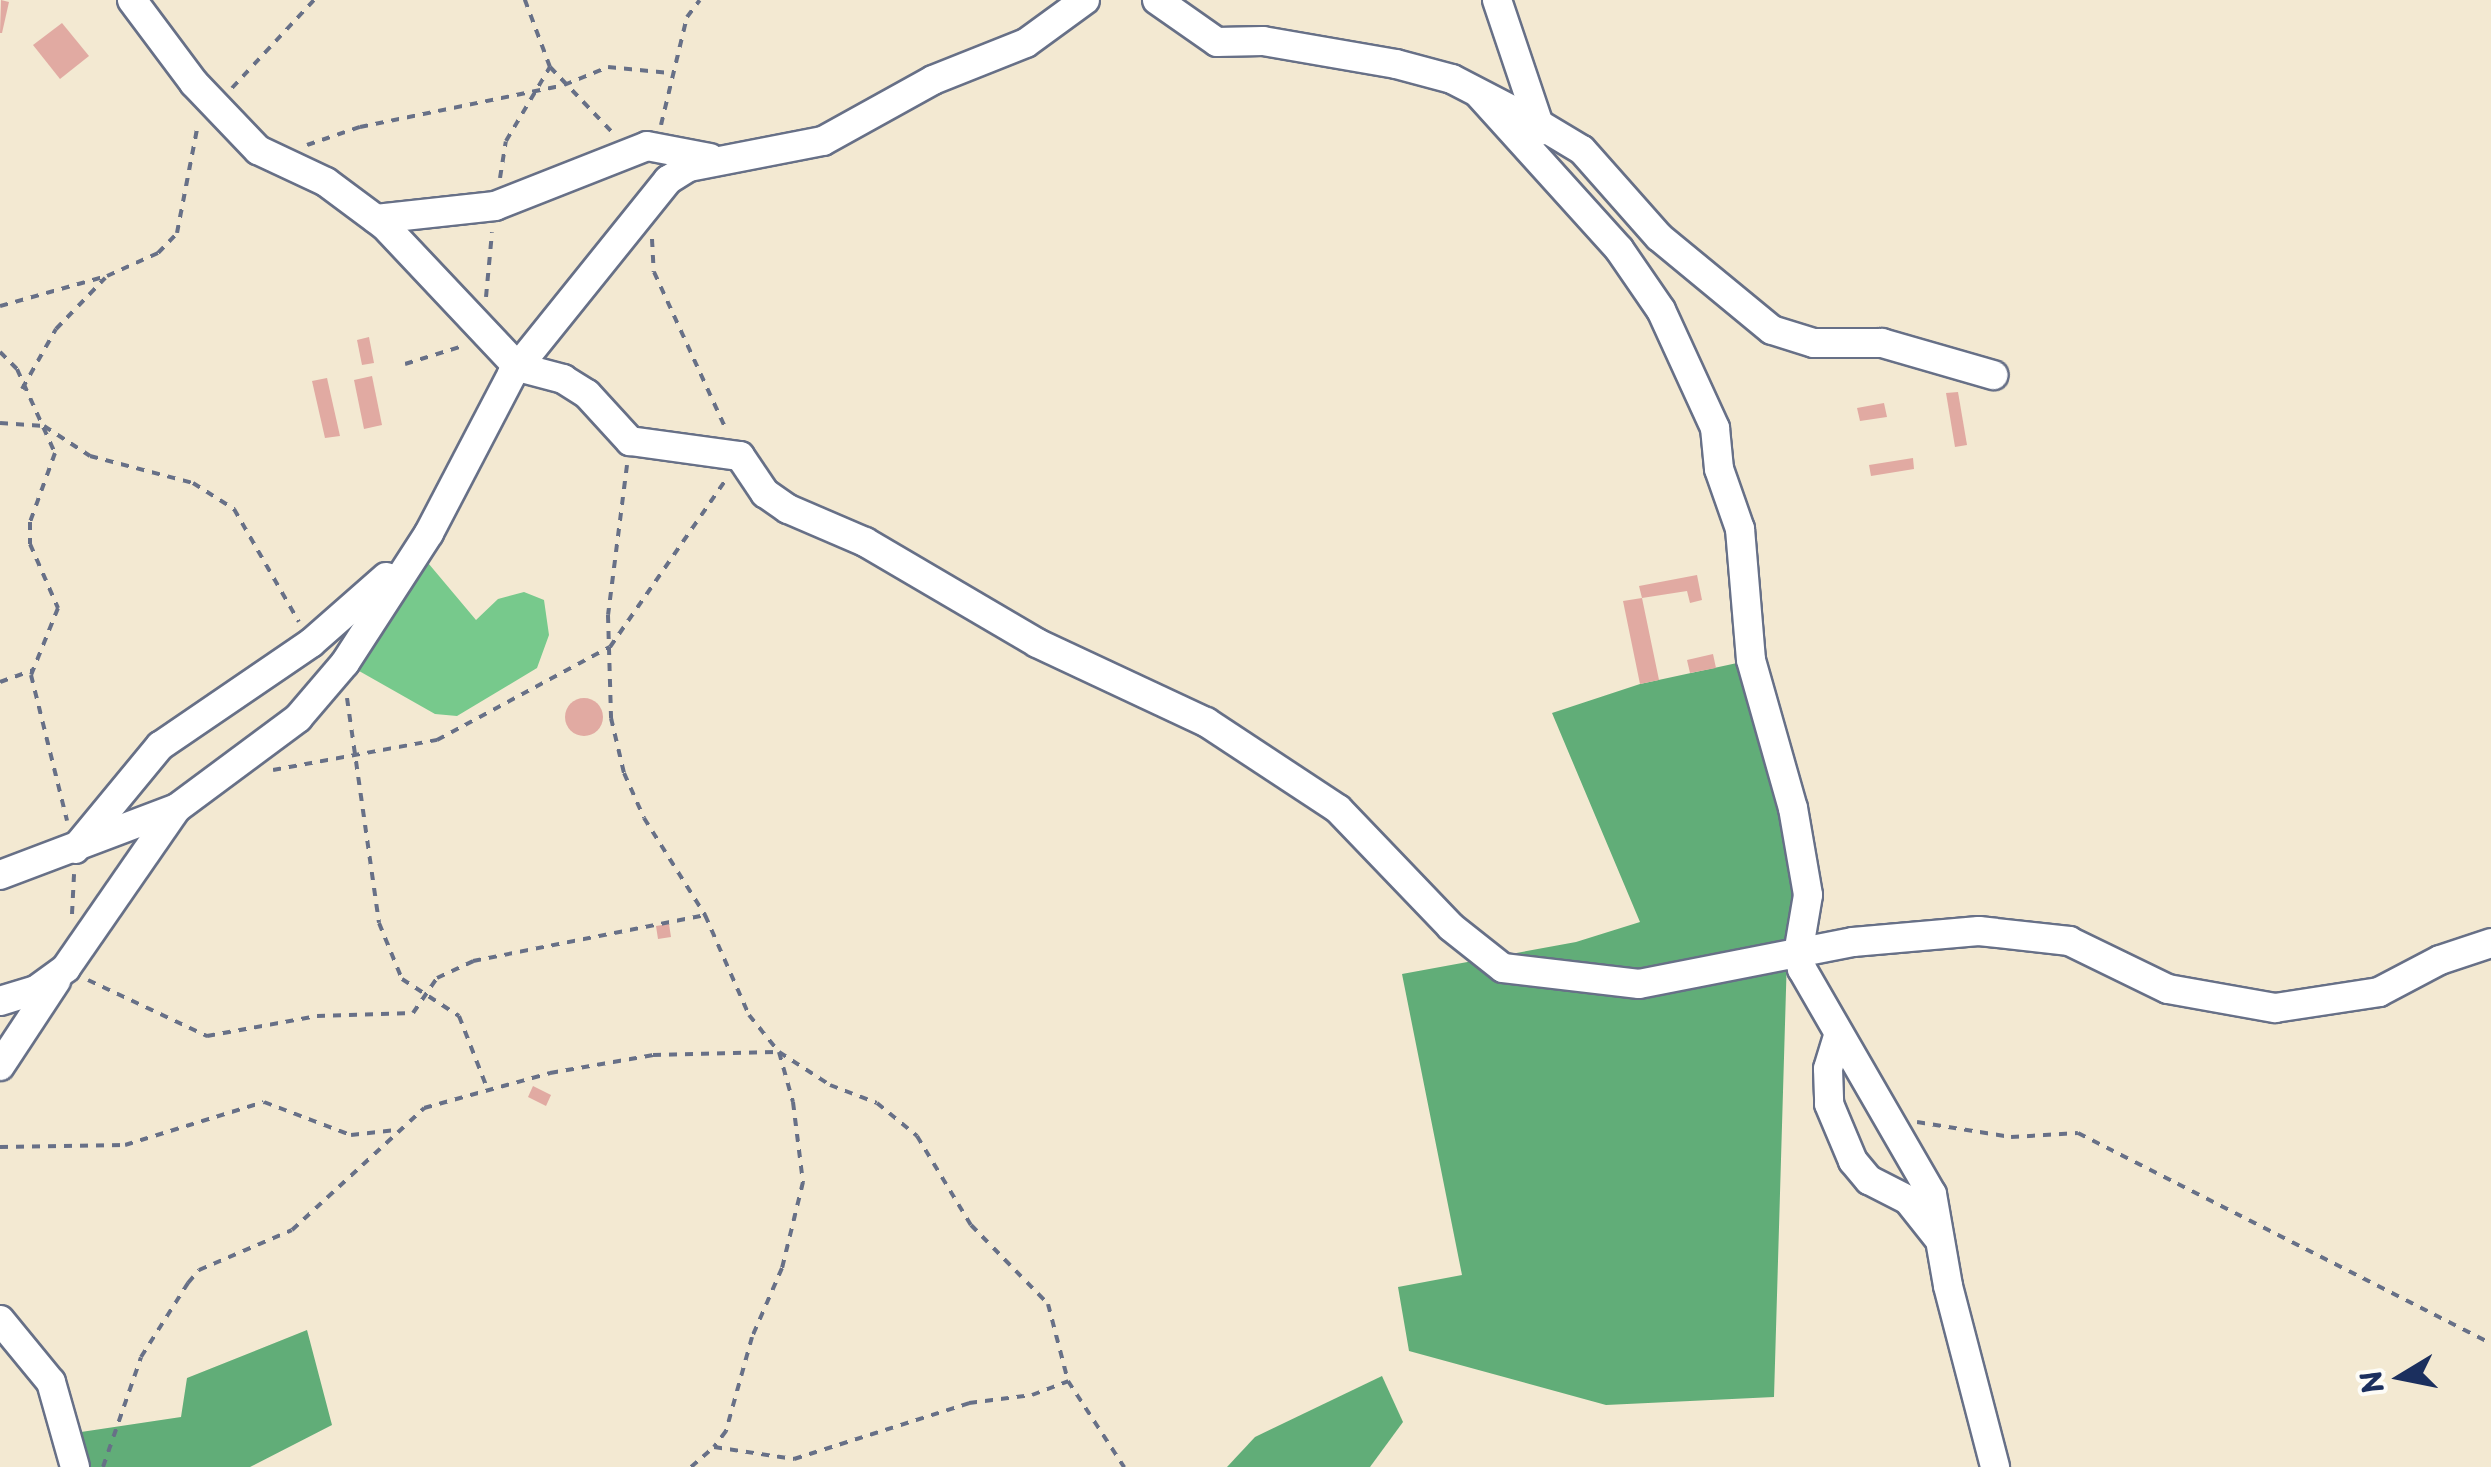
<!DOCTYPE html>
<style>
body{margin:0}
#map{position:relative;width:2491px;height:1467px;overflow:hidden;background:#f3e9d2;font-family:"Playpen Sans",sans-serif}
div>[style]{position:absolute}
.green>*{inset:0;background:#77c98c}
.forest>*{inset:0;background:#61ad78}
.building>*{inset:0;background:#e1aaa2}
.round{border-radius:50%}
.path>*{height:4px;margin-top:-2px;transform-origin:0;background:repeating-linear-gradient(90deg,#677087 0 8px,transparent 0 16px)}
.roads{filter:drop-shadow(2px 0 #677087) drop-shadow(-2px 0 #677087) drop-shadow(0 2px #677087) drop-shadow(0 -2px #677087)}
.minor>*{height:28px;margin:-14px;padding:0 14px;transform-origin:14px;border-radius:14px;background:#fff}
span{translate:-50% -50%;white-space:nowrap;text-align:center;line-height:1.15;-webkit-text-stroke:10px #fdfcf7;paint-order:stroke}
.north{position:absolute;left:2351px;top:1327px;width:100px;height:100px;-webkit-text-stroke:8px #fdfcf7;paint-order:stroke;rotate:260deg;font-size:28px;font-weight:700;line-height:40px;text-align:center;color:#1b2f5e}
.north::after{content:'';display:block;margin:auto;width:35px;height:45px;background:#1b2f5e;clip-path:polygon(50% 0,100% 100%,50% 72%,0 100%)}
</style>
<div id="map">
<div class="green">
<i style="clip-path:polygon(418px 551px,476px 620px,498px 599px,524px 592px,544px 600px,549px 635px,537px 668px,457px 716px,435px 714px,345px 663px)"></i>
</div>
<div class="forest">
<i style="clip-path:polygon(1751px 660px,1808px 895px,1787px 956px,1774px 1397px,1606px 1405px,1409px 1351px,1398px 1287px,1462px 1275px,1402px 974px,1576px 942px,1640px 922px,1552px 713px,1640px 684px)"></i>
<i style="clip-path:polygon(307px 1330px,332px 1425px,250px 1467px,75px 1467px,61px 1435px,181px 1417px,187px 1378px)"></i>
<i style="clip-path:polygon(1382px 1376px,1403px 1422px,1370px 1467px,1227px 1467px,1255px 1437px)"></i>
</div>
<div class="building">
<i style="clip-path:polygon(1px 0,9px 2px,2px 33px,0 33px)"></i>
<i style="clip-path:polygon(62px 23px,89px 56px,60px 79px,33px 45px)"></i>
<i style="clip-path:polygon(369px 337px,374px 363px,362px 365px,357px 340px)"></i>
<i style="clip-path:polygon(372px 376px,382px 425px,364px 429px,354px 380px)"></i>
<i style="clip-path:polygon(327px 378px,340px 436px,325px 438px,312px 381px)"></i>
<i style="clip-path:polygon(1958px 392px,1967px 445px,1955px 447px,1946px 393px)"></i>
<i style="clip-path:polygon(1884px 403px,1887px 417px,1860px 421px,1857px 408px)"></i>
<i style="clip-path:polygon(1913px 458px,1914px 469px,1871px 476px,1869px 465px)"></i>
<i style="clip-path:polygon(1697px 575px,1702px 600px,1690px 603px,1687px 591px,1642px 598px,1659px 680px,1640px 684px,1623px 601px,1642px 598px,1639px 586px)"></i>
<i style="clip-path:polygon(1713px 654px,1716px 668px,1690px 673px,1687px 660px)"></i>
<i class="round" style="left:565px;top:698px;width:38px;height:38px"></i>
<i style="clip-path:polygon(669px 924px,671px 937px,658px 939px,656px 926px)"></i>
<i style="clip-path:polygon(533px 1086px,551px 1095px,546px 1106px,528px 1097px)"></i>
</div>
<div class="path">
<i style="left:550px;top:67px;width:90px;rotate:46.4deg"></i>
<i style="left:232px;top:88px;width:120px;rotate:-47deg"></i>
<i style="left:661px;top:125px;width:111px;rotate:-76.5deg"></i>
<i style="left:687px;top:17px;width:21px;rotate:-53deg"></i>
<i style="left:307px;top:145px;width:56px;rotate:-18.8deg"></i>
<i style="left:360px;top:127px;width:208px;rotate:-11.6deg"></i>
<i style="left:564px;top:85px;width:48px;rotate:-22.2deg"></i>
<i style="left:608px;top:67px;width:62px;rotate:5.5deg"></i>
<i style="left:500px;top:178px;width:37px;rotate:-81deg"></i>
<i style="left:506px;top:141px;width:86px;rotate:-59.3deg"></i>
<i style="left:550px;top:67px;width:72px;rotate:-110.5deg"></i>
<i style="left:652px;top:239px;width:33px;rotate:87deg"></i>
<i style="left:654px;top:272px;width:173px;rotate:65.4deg"></i>
<i style="left:486px;top:297px;width:65px;rotate:-84.7deg"></i>
<i style="left:0;top:306px;width:111px;rotate:-15.7deg"></i>
<i style="left:107px;top:276px;width:56px;rotate:-24.3deg"></i>
<i style="left:158px;top:253px;width:28px;rotate:-46deg"></i>
<i style="left:177px;top:233px;width:111px;rotate:-79.1deg"></i>
<i style="left:0;top:352px;width:24px;rotate:45deg"></i>
<i style="left:17px;top:369px;width:92px;rotate:65.7deg"></i>
<i style="left:55px;top:453px;width:73px;rotate:109.9deg"></i>
<i style="left:30px;top:522px;width:22px;rotate:90deg"></i>
<i style="left:30px;top:544px;width:70px;rotate:66.4deg"></i>
<i style="left:58px;top:608px;width:72px;rotate:111.9deg"></i>
<i style="left:31px;top:675px;width:150px;rotate:76.1deg"></i>
<i style="left:405px;top:364px;width:61px;rotate:-17.2deg"></i>
<i style="left:22px;top:389px;width:69px;rotate:-60.5deg"></i>
<i style="left:56px;top:329px;width:71px;rotate:-46.1deg"></i>
<i style="left:0;top:423px;width:44px;rotate:3.9deg"></i>
<i style="left:44px;top:426px;width:55px;rotate:33.1deg"></i>
<i style="left:90px;top:456px;width:106px;rotate:14.7deg"></i>
<i style="left:193px;top:483px;width:49px;rotate:32.4deg"></i>
<i style="left:234px;top:509px;width:130px;rotate:60.1deg"></i>
<i style="left:627px;top:465px;width:151px;rotate:97.2deg"></i>
<i style="left:608px;top:615px;width:103px;rotate:88.3deg"></i>
<i style="left:611px;top:718px;width:57px;rotate:76.7deg"></i>
<i style="left:624px;top:773px;width:49px;rotate:66deg"></i>
<i style="left:644px;top:818px;width:115px;rotate:57.8deg"></i>
<i style="left:705px;top:915px;width:109px;rotate:66.3deg"></i>
<i style="left:749px;top:1015px;width:48px;rotate:51deg"></i>
<i style="left:779px;top:1052px;width:61px;rotate:32.9deg"></i>
<i style="left:830px;top:1085px;width:50px;rotate:21deg"></i>
<i style="left:877px;top:1103px;width:52px;rotate:39.5deg"></i>
<i style="left:917px;top:1136px;width:104px;rotate:58.8deg"></i>
<i style="left:971px;top:1225px;width:110px;rotate:45.7deg"></i>
<i style="left:1048px;top:1304px;width:80px;rotate:75.4deg"></i>
<i style="left:1068px;top:1381px;width:103px;rotate:56.9deg"></i>
<i style="left:0;top:682px;width:35px;rotate:-20deg"></i>
<i style="left:347px;top:698px;width:227px;rotate:81.9deg"></i>
<i style="left:379px;top:923px;width:61px;rotate:67.7deg"></i>
<i style="left:402px;top:979px;width:68px;rotate:33deg"></i>
<i style="left:459px;top:1016px;width:77px;rotate:68.7deg"></i>
<i style="left:273px;top:770px;width:167px;rotate:-10.4deg"></i>
<i style="left:437px;top:740px;width:196px;rotate:-28.3deg"></i>
<i style="left:610px;top:647px;width:202px;rotate:-55.3deg"></i>
<i style="left:72px;top:914px;width:40px;rotate:-87.1deg"></i>
<i style="left:88px;top:980px;width:132px;rotate:25.2deg"></i>
<i style="left:207px;top:1036px;width:112px;rotate:-10.3deg"></i>
<i style="left:317px;top:1016px;width:96px;rotate:-1.8deg"></i>
<i style="left:413px;top:1013px;width:42px;rotate:-55.6deg"></i>
<i style="left:437px;top:978px;width:40px;rotate:-25deg"></i>
<i style="left:473px;top:961px;width:237px;rotate:-11.2deg"></i>
<i style="left:1917px;top:1122px;width:95px;rotate:9.1deg"></i>
<i style="left:2011px;top:1137px;width:67px;rotate:-3.4deg"></i>
<i style="left:2078px;top:1133px;width:463px;rotate:27deg"></i>
<i style="left:0;top:1147px;width:125px;rotate:-0.9deg"></i>
<i style="left:125px;top:1145px;width:145px;rotate:-17.2deg"></i>
<i style="left:264px;top:1102px;width:93px;rotate:20.8deg"></i>
<i style="left:351px;top:1135px;width:45px;rotate:-6.3deg"></i>
<i style="left:103px;top:1467px;width:116px;rotate:-70.9deg"></i>
<i style="left:141px;top:1357px;width:88px;rotate:-57.6deg"></i>
<i style="left:188px;top:1283px;width:17px;rotate:-50deg"></i>
<i style="left:199px;top:1270px;width:101px;rotate:-23.3deg"></i>
<i style="left:292px;top:1230px;width:180px;rotate:-42.7deg"></i>
<i style="left:424px;top:1108px;width:131px;rotate:-15.5deg"></i>
<i style="left:550px;top:1073px;width:105px;rotate:-9.9deg"></i>
<i style="left:653px;top:1055px;width:126px;rotate:-1.4deg"></i>
<i style="left:779px;top:1052px;width:52px;rotate:74.4deg"></i>
<i style="left:793px;top:1102px;width:81px;rotate:82.9deg"></i>
<i style="left:803px;top:1182px;width:89px;rotate:103.7deg"></i>
<i style="left:782px;top:1268px;width:75px;rotate:113.5deg"></i>
<i style="left:752px;top:1337px;width:98px;rotate:105.5deg"></i>
<i style="left:726px;top:1431px;width:20px;rotate:127deg"></i>
<i style="left:691px;top:1467px;width:30px;rotate:-41deg"></i>
<i style="left:714px;top:1447px;width:81px;rotate:8.5deg"></i>
<i style="left:794px;top:1459px;width:184px;rotate:-17.7deg"></i>
<i style="left:969px;top:1403px;width:64px;rotate:-7.2deg"></i>
<i style="left:1032px;top:1395px;width:39px;rotate:-21deg"></i>
</div>
<div class="roads">
<div class="minor">
<i style="left:132px;top:0;width:104px;rotate:53.2deg"></i>
<i style="left:194px;top:83px;width:93px;rotate:46.3deg"></i>
<i style="left:258px;top:150px;width:75px;rotate:25.2deg"></i>
<i style="left:326px;top:182px;width:72px;rotate:36.6deg"></i>
<i style="left:384px;top:225px;width:195px;rotate:46.7deg"></i>
<i style="left:518px;top:367px;width:47px;rotate:14.9deg"></i>
<i style="left:563px;top:379px;width:28px;rotate:32deg"></i>
<i style="left:587px;top:394px;width:64px;rotate:47.5deg"></i>
<i style="left:630px;top:441px;width:111px;rotate:7.8deg"></i>
<i style="left:740px;top:456px;width:45px;rotate:56deg"></i>
<i style="left:765px;top:493px;width:28px;rotate:35deg"></i>
<i style="left:788px;top:509px;width:84px;rotate:23.2deg"></i>
<i style="left:865px;top:542px;width:199px;rotate:30.4deg"></i>
<i style="left:1037px;top:643px;width:187px;rotate:25.1deg"></i>
<i style="left:1206px;top:722px;width:158px;rotate:33.4deg"></i>
<i style="left:1338px;top:809px;width:163px;rotate:46.2deg"></i>
<i style="left:1451px;top:927px;width:66px;rotate:38.3deg"></i>
<i style="left:1503px;top:968px;width:137px;rotate:6.7deg"></i>
<i style="left:1639px;top:984px;width:218px;rotate:-11.1deg"></i>
<i style="left:1853px;top:942px;width:126px;rotate:-5deg"></i>
<i style="left:1979px;top:931px;width:91px;rotate:6.3deg"></i>
<i style="left:2069px;top:941px;width:110px;rotate:25.9deg"></i>
<i style="left:2168px;top:989px;width:109px;rotate:10.1deg"></i>
<i style="left:2275px;top:1008px;width:105px;rotate:-8.7deg"></i>
<i style="left:2379px;top:992px;width:69px;rotate:-27.7deg"></i>
<i style="left:2440px;top:960px;width:54px;rotate:-18.4deg"></i>
<i style="left:1157px;top:0;width:73px;rotate:35deg"></i>
<i style="left:1217px;top:42px;width:46px;rotate:-1.2deg"></i>
<i style="left:1263px;top:41px;width:135px;rotate:9.8deg"></i>
<i style="left:1396px;top:64px;width:58px;rotate:15deg"></i>
<i style="left:1452px;top:79px;width:96px;rotate:27.4deg"></i>
<i style="left:1537px;top:123px;width:52px;rotate:31deg"></i>
<i style="left:1582px;top:150px;width:116px;rotate:48.5deg"></i>
<i style="left:1659px;top:237px;width:146px;rotate:39.5deg"></i>
<i style="left:1772px;top:330px;width:44px;rotate:17.2deg"></i>
<i style="left:1814px;top:343px;width:68px"></i>
<i style="left:1882px;top:343px;width:116px;rotate:16.1deg"></i>
<i style="left:1497px;top:0;width:138px;rotate:71.4deg"></i>
<i style="left:1479px;top:94px;width:209px;rotate:47.9deg"></i>
<i style="left:1619px;top:249px;width:74px;rotate:55.5deg"></i>
<i style="left:1661px;top:310px;width:130px;rotate:65.4deg"></i>
<i style="left:1715px;top:428px;width:41px;rotate:84.4deg"></i>
<i style="left:1719px;top:469px;width:64px;rotate:70.7deg"></i>
<i style="left:1740px;top:529px;width:131px;rotate:85.2deg"></i>
<i style="left:1751px;top:660px;width:154px;rotate:74.2deg"></i>
<i style="left:1793px;top:808px;width:88px;rotate:80.2deg"></i>
<i style="left:1808px;top:895px;width:60px;rotate:99.6deg"></i>
<i style="left:1798px;top:954px;width:16px;rotate:75deg"></i>
<i style="left:1802px;top:969px;width:260px;rotate:60deg"></i>
<i style="left:1932px;top:1194px;width:93px;rotate:80.1deg"></i>
<i style="left:1948px;top:1286px;width:187px;rotate:75.4deg"></i>
<i style="left:376px;top:219px;width:120px;rotate:-6.2deg"></i>
<i style="left:495px;top:206px;width:163px;rotate:-21.5deg"></i>
<i style="left:647px;top:146px;width:64px;rotate:10.8deg"></i>
<i style="left:75px;top:849px;width:134px;rotate:-50.5deg"></i>
<i style="left:160px;top:746px;width:183px;rotate:-34.3deg"></i>
<i style="left:311px;top:643px;width:100px;rotate:-41.3deg"></i>
<i style="left:0;top:875px;width:189px;rotate:-20.7deg"></i>
<i style="left:177px;top:808px;width:151px;rotate:-36.6deg"></i>
<i style="left:298px;top:718px;width:72px;rotate:-49.5deg"></i>
<i style="left:345px;top:663px;width:155px;rotate:-57.1deg"></i>
<i style="left:429px;top:533px;width:179px;rotate:-62.4deg"></i>
<i style="left:512px;top:374px;width:249px;rotate:-51.2deg"></i>
<i style="left:668px;top:180px;width:25px;rotate:-32deg"></i>
<i style="left:689px;top:167px;width:136px;rotate:-11deg"></i>
<i style="left:823px;top:141px;width:126px;rotate:-29deg"></i>
<i style="left:933px;top:80px;width:100px;rotate:-21.7deg"></i>
<i style="left:1026px;top:43px;width:73px;rotate:-36.1deg"></i>
<i style="left:0;top:1001px;width:38px;rotate:-17deg"></i>
<i style="left:36px;top:990px;width:37px;rotate:-36deg"></i>
<i style="left:66px;top:968px;width:193px;rotate:-55.3deg"></i>
<i style="left:1838px;top:1036px;width:34px;rotate:107deg"></i>
<i style="left:1828px;top:1069px;width:35px;rotate:88deg"></i>
<i style="left:1829px;top:1104px;width:62px;rotate:67.2deg"></i>
<i style="left:1853px;top:1161px;width:25px;rotate:50deg"></i>
<i style="left:1869px;top:1180px;width:44px;rotate:27.1deg"></i>
<i style="left:1908px;top:1200px;width:48px;rotate:51.7deg"></i>
<i style="left:0;top:1066px;width:102px;rotate:-56.6deg"></i>
<i style="left:0;top:1320px;width:80px;rotate:50.6deg"></i>
<i style="left:51px;top:1382px;width:88px;rotate:74.2deg"></i>
</div>
</div>
<div class="north">N</div>
</div>
